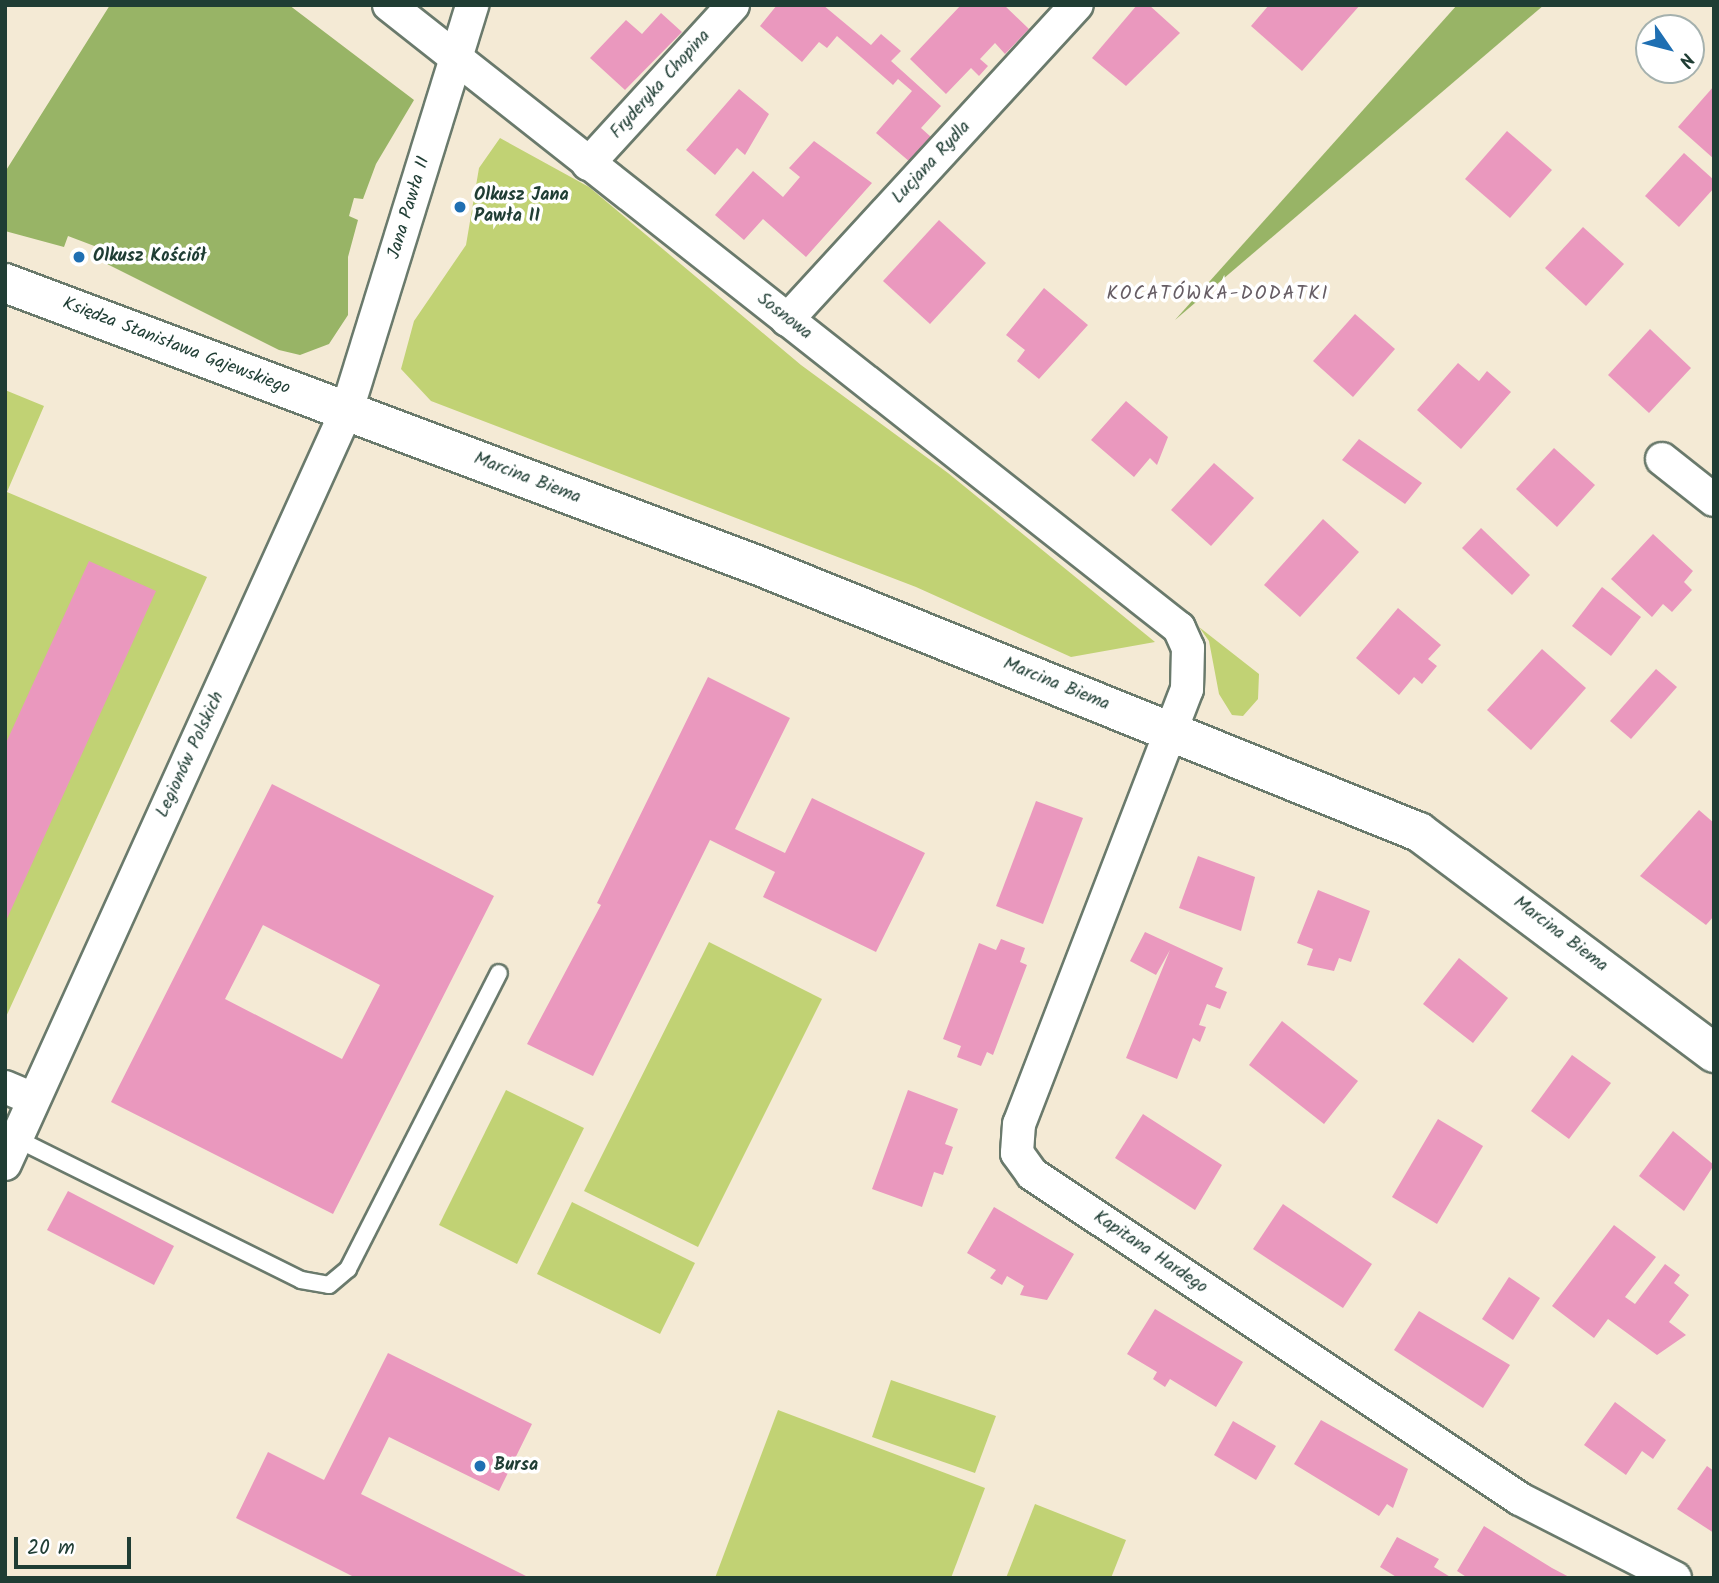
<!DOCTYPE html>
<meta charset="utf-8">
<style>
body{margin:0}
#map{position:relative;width:1719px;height:1583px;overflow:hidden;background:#f4ead5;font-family:Kalam,sans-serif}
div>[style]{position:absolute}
.green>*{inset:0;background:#c1d274}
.forest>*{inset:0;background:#98b466}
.building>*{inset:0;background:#ea98be}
.roads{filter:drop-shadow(2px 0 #6a7a6c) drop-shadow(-2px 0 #6a7a6c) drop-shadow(0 2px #6a7a6c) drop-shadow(0 -2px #6a7a6c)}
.lane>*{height:16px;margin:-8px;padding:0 8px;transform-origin:8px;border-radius:8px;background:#fff}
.street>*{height:32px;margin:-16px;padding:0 16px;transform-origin:16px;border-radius:16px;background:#fff}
.secondary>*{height:38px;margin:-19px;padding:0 19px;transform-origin:19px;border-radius:19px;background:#fff}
.dots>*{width:19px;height:19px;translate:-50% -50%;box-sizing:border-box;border:4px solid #fff;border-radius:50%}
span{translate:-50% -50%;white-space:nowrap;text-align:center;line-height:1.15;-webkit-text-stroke:7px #fff;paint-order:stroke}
.street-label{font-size:18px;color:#1f3d34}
.poi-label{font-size:18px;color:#1f3d34;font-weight:700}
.left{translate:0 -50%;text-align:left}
.neighbourhood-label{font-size:19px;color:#665d64;letter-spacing:2px}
.frame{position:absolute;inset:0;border:7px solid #1f3d34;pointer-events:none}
.north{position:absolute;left:1635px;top:14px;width:70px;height:70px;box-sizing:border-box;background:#fff;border:2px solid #a5b1ae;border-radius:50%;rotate:125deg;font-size:19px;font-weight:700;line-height:28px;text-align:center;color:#1f3d34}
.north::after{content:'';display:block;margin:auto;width:24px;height:32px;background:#1f6fb2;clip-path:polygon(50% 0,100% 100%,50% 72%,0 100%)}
.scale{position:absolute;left:14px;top:1537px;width:117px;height:32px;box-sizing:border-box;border:4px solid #1f3d34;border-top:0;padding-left:9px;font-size:21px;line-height:24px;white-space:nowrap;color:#1f3d34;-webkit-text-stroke:5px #fff;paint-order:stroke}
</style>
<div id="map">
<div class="green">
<i style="clip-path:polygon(500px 138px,589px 187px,801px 365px,948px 473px,1155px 642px,1071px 657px,916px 587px,431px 401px,401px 369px,414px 321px,466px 245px,479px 168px)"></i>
<i style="clip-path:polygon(5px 390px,44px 406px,7px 492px,207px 577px,5px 1019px)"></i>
<i style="clip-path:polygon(1199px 627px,1259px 674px,1258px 699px,1243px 716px,1232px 715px,1219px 694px,1209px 641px)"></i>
<i style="clip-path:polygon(709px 942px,822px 999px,698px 1247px,584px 1191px)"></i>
<i style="clip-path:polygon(506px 1090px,584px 1128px,517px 1264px,439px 1225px)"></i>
<i style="clip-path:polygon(572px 1202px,695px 1263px,660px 1334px,537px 1274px)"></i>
<i style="clip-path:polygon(891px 1380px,996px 1416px,975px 1473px,872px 1437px)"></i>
<i style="clip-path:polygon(778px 1410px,985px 1488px,951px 1578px,715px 1578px)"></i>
<i style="clip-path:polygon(1035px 1504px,1126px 1540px,1111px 1578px,1006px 1578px)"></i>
</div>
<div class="forest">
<i style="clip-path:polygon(110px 5px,289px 5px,414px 100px,376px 164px,363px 199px,354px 198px,349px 216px,358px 220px,348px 257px,348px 315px,329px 344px,300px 355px,279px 350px,93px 257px,97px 247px,68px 236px,64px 247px,5px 231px,5px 172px)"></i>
<i style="clip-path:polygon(1457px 5px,1544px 5px,1175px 320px)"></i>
</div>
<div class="building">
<i style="clip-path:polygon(777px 5px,823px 5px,871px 45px,881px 34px,901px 51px,891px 61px,941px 106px,921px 128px,931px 137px,910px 162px,876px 133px,912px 91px,898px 79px,893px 85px,837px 36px,827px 48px,819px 42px,802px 62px,760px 26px)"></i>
<i style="clip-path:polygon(961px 5px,1004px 5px,1029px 29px,1005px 54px,995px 43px,980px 59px,988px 66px,979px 76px,971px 68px,946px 94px,910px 59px)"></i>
<i style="clip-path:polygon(1137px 5px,1149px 5px,1180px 33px,1126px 86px,1092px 58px)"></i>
<i style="clip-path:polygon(1269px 5px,1360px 5px,1302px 71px,1251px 26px)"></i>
<i style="clip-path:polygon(661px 13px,682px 32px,625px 90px,590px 58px,626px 20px,642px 34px)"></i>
<i style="clip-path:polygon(1714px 86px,1714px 159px,1678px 127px)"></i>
<i style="clip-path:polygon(739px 89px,769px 114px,745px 155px,737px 148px,715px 175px,686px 150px)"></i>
<i style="clip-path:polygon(1507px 131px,1552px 170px,1510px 218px,1465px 179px)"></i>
<i style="clip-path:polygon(814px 141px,872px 183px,806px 257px,763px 219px,744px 240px,715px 215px,753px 171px,783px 197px,800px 177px,789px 168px)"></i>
<i style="clip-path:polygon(1684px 153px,1714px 180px,1714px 188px,1679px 227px,1645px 196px)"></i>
<i style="clip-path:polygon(939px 220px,986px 263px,930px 324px,883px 281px)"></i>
<i style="clip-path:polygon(1583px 227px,1624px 264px,1586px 306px,1545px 268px)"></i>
<i style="clip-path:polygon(1044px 288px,1088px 325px,1039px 379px,1017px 361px,1025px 350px,1006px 335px)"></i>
<i style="clip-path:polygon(1355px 314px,1395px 349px,1353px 397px,1313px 361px)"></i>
<i style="clip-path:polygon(1650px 329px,1691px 368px,1649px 413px,1608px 375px)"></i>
<i style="clip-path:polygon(1458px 363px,1479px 381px,1487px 371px,1511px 392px,1461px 449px,1417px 410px)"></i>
<i style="clip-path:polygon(1126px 401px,1168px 437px,1157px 465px,1150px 458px,1134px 477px,1091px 440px)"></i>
<i style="clip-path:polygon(1359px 439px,1422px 483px,1405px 504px,1342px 460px)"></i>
<i style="clip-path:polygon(1554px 448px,1595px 485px,1557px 527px,1516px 489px)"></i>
<i style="clip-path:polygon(1214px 463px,1254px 498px,1211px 546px,1171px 510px)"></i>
<i style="clip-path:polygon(1323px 519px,1359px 552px,1300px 617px,1264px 585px)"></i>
<i style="clip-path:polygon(1481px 528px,1530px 575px,1512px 595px,1462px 548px)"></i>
<i style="clip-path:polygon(1653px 534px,1693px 571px,1684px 582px,1692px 590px,1672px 612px,1663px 604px,1652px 617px,1611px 579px)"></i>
<i style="clip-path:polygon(89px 561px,156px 591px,5px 923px,5px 745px)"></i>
<i style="clip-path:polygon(1602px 587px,1641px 617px,1611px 656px,1572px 626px)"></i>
<i style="clip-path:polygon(1398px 608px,1441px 645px,1428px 659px,1437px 666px,1422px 684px,1414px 677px,1399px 695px,1356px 658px)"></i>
<i style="clip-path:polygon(1542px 649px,1586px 688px,1531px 750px,1487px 710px)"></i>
<i style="clip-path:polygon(1656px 669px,1677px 687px,1631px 739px,1610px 721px)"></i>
<i style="clip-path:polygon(708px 677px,790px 718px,735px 829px,785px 853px,812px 798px,925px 853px,876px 952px,763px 897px,775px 872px,710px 840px,593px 1076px,527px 1044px,601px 905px,597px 903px)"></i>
<i style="clip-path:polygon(evenodd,272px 784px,494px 896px,333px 1214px,111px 1102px,272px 784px,263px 925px,380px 985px,342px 1059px,225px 999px,263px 925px)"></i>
<i style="clip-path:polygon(1036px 801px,1083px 818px,1043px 924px,996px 906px)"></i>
<i style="clip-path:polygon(1699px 810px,1714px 823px,1714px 916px,1706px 925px,1640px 876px)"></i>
<i style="clip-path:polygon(1198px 856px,1255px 877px,1241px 931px,1179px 908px)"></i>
<i style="clip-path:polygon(1318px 890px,1370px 911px,1351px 962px,1339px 958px,1334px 971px,1307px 965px,1313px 949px,1297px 943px)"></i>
<i style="clip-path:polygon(1145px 932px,1223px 968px,1215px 987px,1227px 992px,1220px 1009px,1207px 1004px,1199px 1025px,1206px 1027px,1200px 1042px,1193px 1038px,1177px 1079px,1126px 1058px,1170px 950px,1156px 975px,1130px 961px)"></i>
<i style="clip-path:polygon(1001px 939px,1025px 948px,1020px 962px,1027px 965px,993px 1055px,987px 1052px,981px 1066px,957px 1057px,961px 1046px,943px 1039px,979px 943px,996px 950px)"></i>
<i style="clip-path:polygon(1459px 958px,1508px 998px,1473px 1043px,1423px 1004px)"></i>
<i style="clip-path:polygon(1282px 1021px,1358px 1081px,1324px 1124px,1249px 1065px)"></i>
<i style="clip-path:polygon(1572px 1055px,1611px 1083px,1569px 1139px,1531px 1111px)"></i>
<i style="clip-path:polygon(908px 1090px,958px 1109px,945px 1144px,953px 1147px,943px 1175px,934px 1172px,922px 1207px,872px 1189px)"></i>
<i style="clip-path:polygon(1143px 1114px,1222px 1165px,1195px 1210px,1115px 1158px)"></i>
<i style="clip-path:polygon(1438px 1119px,1483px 1146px,1437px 1224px,1392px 1197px)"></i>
<i style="clip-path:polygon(1673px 1131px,1714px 1165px,1684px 1211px,1639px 1176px)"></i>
<i style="clip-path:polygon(68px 1191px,174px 1246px,154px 1285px,47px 1230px)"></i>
<i style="clip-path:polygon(1283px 1204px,1372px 1264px,1343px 1308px,1253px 1249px)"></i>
<i style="clip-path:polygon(994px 1207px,1074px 1254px,1047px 1300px,1020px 1295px,1024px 1286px,1007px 1276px,1002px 1285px,990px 1278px,996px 1270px,967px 1253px)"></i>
<i style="clip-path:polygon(1614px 1225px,1656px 1257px,1625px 1297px,1635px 1304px,1665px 1264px,1680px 1275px,1674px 1283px,1689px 1295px,1669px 1322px,1686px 1335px,1657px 1355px,1608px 1319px,1594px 1338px,1552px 1306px)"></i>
<i style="clip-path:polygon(1509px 1277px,1540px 1298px,1513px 1340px,1482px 1319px)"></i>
<i style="clip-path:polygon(1155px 1309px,1243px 1362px,1216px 1407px,1170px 1379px,1165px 1387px,1153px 1379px,1157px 1372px,1127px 1354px)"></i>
<i style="clip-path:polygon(1419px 1311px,1510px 1365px,1483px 1408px,1394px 1350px)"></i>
<i style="clip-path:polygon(388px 1353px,532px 1424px,499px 1491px,389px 1437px,361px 1494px,530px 1578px,356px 1578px,236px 1518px,268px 1452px,324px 1480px)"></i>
<i style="clip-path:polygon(1615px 1402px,1666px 1440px,1653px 1459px,1642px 1451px,1626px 1475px,1584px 1445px)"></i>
<i style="clip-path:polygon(1321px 1420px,1408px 1469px,1393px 1508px,1387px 1504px,1379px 1516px,1294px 1464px)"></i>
<i style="clip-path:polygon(1233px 1421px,1276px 1446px,1256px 1480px,1214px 1455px)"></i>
<i style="clip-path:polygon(1707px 1466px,1714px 1471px,1714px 1533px,1677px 1509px)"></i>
<i style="clip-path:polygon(1484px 1526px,1552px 1568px,1571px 1578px,1468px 1578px,1457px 1571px)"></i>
<i style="clip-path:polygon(1397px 1537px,1439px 1559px,1434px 1567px,1452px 1578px,1398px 1578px,1380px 1567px)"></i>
</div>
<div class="roads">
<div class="lane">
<i style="left:17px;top:1139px;width:317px;rotate:26.4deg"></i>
<i style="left:301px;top:1280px;width:28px;rotate:10deg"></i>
<i style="left:329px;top:1285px;width:25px;rotate:-40deg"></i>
<i style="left:348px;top:1269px;width:332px;rotate:-63deg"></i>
</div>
<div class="street">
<i style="left:389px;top:5px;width:1006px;rotate:38.26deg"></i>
<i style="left:1179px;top:628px;width:22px;rotate:66deg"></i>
<i style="left:1188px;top:648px;width:41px;rotate:91.4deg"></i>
<i style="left:1187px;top:689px;width:466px;rotate:111.1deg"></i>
<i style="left:1019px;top:1124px;width:29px;rotate:94deg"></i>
<i style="left:1017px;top:1153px;width:26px;rotate:54deg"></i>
<i style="left:1032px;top:1174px;width:586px;rotate:33.66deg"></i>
<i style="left:1520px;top:1499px;width:174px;rotate:27deg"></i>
<i style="left:588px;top:164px;width:215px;rotate:-47.6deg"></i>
<i style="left:787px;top:320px;width:428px;rotate:-47.4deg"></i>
<i style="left:1662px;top:459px;width:66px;rotate:38.3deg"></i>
<i style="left:5px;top:1087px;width:30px;rotate:23deg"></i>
<i style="left:5px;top:1164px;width:828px;rotate:-65.6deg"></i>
<i style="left:347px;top:410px;width:424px;rotate:-72.8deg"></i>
</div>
<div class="secondary">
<i style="left:5px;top:283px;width:803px;rotate:20.56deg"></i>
<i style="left:757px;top:565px;width:714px;rotate:21.97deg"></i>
<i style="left:1419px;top:832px;width:369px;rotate:36.8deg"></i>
</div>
</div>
<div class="dots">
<i style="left:460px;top:207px;background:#1f6fb2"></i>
<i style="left:79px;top:257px;background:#1f6fb2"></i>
<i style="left:480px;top:1466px;background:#1f6fb2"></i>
</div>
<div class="street-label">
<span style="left:661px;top:85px;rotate:-48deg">Fryderyka Chopina</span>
<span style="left:932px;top:163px;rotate:-47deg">Lucjana Rydla</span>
<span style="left:410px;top:208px;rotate:-73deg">Jana Pawła II</span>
<span style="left:784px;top:317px;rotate:38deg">Sosnowa</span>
<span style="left:176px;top:347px;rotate:21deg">Księdza Stanisława Gajewskiego</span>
<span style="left:527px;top:479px;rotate:21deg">Marcina Biema</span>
<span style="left:1056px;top:685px;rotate:22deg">Marcina Biema</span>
<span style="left:191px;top:755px;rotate:-65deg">Legionów Polskich</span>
<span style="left:1560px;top:935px;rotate:37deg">Marcina Biema</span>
<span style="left:1150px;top:1253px;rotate:34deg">Kapitana Hardego</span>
</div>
<div class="poi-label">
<span class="left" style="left:474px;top:207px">Olkusz Jana<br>Pawła II</span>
<span class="left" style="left:93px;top:257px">Olkusz Kościół</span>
<span class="left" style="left:494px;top:1466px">Bursa</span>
</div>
<div class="neighbourhood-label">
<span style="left:1218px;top:295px">KOCATÓWKA-DODATKI</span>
</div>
<div class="frame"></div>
<div class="north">N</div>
<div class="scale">20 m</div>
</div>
